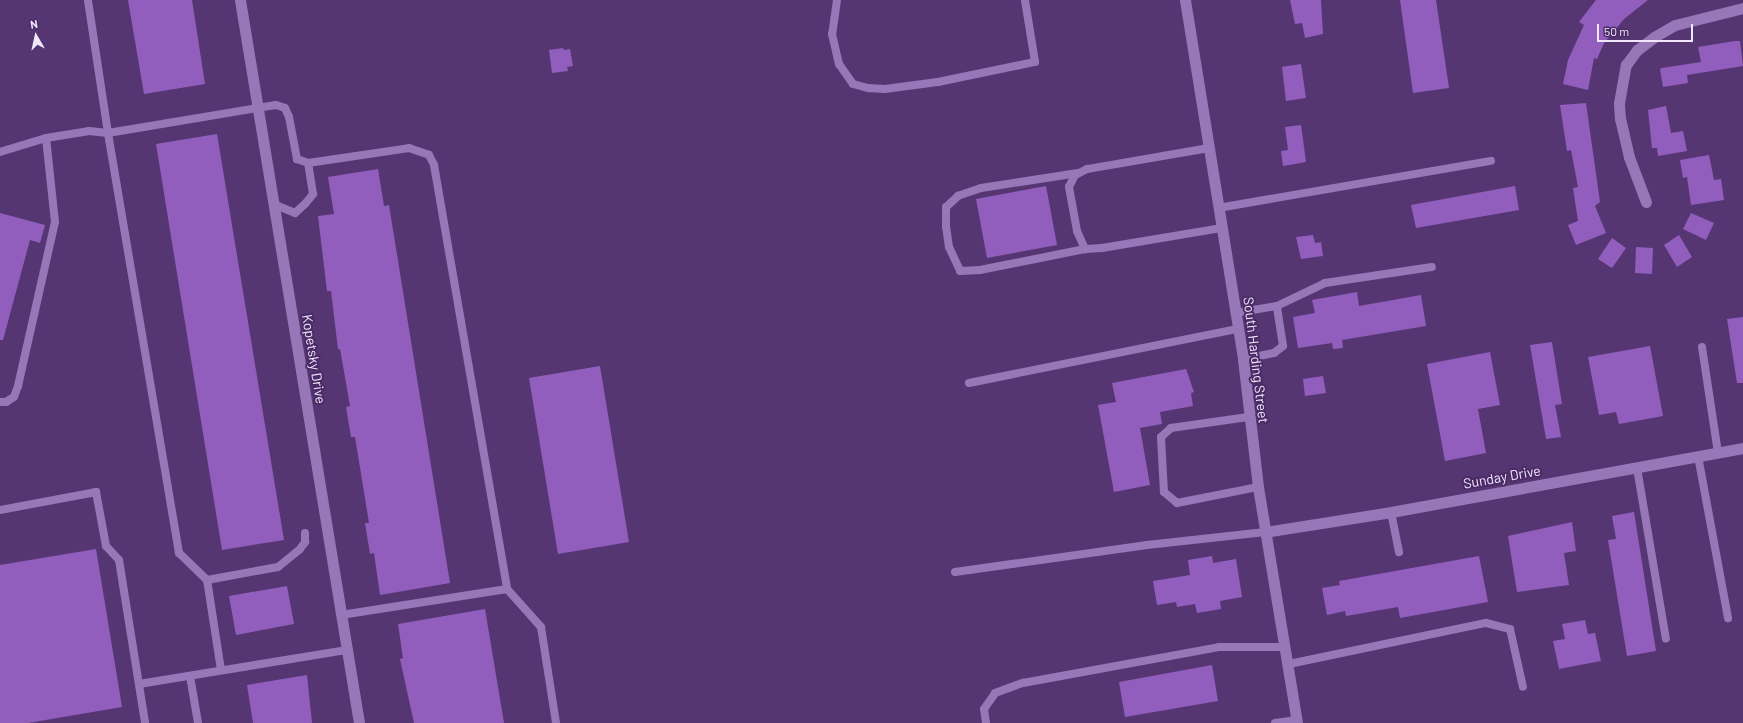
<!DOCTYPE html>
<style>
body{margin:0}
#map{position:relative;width:1743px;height:723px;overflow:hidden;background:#563672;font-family:Barlow,sans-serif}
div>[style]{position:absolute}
.building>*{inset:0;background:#915ebe}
.service>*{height:8px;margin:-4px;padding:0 4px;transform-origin:4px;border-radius:4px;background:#9877b8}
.minor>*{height:11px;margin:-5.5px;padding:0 5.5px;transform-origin:5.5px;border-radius:5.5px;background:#9877b8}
.tertiary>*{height:11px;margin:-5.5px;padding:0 5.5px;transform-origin:5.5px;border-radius:5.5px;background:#9877b8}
span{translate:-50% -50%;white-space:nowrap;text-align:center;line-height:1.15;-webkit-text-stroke:4px #4b2b66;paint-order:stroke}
.street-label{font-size:14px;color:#f1e7fc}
.north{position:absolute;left:16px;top:16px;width:40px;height:40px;-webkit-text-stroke:3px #4b2b66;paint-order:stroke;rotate:351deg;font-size:11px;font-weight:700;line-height:16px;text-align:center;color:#f1e7fc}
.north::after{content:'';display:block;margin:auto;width:14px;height:18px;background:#f1e7fc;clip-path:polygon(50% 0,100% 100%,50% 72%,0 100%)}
.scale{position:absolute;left:1597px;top:24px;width:96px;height:18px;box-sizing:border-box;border:2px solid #f1e7fc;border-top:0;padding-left:5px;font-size:12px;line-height:14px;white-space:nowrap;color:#f1e7fc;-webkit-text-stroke:3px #4b2b66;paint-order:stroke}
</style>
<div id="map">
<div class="building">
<i style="clip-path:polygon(128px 0,192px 0,205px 84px,144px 94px)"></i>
<i style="clip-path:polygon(1290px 0,1321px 0,1323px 34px,1305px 38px,1302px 23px,1295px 24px)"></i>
<i style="clip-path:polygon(1400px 0,1436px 0,1449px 88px,1413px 93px)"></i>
<i style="clip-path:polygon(1596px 0,1648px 0,1624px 19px,1604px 43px,1597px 59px,1594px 58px,1588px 90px,1563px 84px,1568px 60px,1584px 25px,1579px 22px)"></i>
<i style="clip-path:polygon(1735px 41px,1740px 41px,1743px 66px,1687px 75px,1688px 83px,1663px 87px,1660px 69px,1662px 68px,1701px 62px,1698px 47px)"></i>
<i style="clip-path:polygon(563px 48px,564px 50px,570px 49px,573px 66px,567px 67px,568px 71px,552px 73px,549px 50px)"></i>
<i style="clip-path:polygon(1301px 64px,1306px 98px,1286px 101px,1282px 67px)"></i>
<i style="clip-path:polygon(1586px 103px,1600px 202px,1595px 206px,1606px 233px,1576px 245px,1568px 225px,1578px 221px,1573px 188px,1578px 187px,1571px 150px,1567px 151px,1560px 105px)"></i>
<i style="clip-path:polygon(1666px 106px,1671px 133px,1683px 131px,1687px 151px,1658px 156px,1657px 148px,1652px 148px,1648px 110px)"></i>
<i style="clip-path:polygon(1301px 125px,1306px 162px,1283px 166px,1281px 151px,1288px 150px,1285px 127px)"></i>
<i style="clip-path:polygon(217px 134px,284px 540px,222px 550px,156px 144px)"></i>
<i style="clip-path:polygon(1709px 155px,1714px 180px,1721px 179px,1724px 200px,1691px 205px,1687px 177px,1683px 178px,1680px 160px)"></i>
<i style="clip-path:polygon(378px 169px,384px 206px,389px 205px,450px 583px,380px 595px,374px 553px,370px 554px,365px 523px,369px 523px,355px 437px,351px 437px,346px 407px,350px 406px,340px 349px,338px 349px,331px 291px,327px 291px,318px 216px,334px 214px,328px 177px)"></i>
<i style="clip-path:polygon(1046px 186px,1057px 245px,987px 258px,976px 199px)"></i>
<i style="clip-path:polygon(1515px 186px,1519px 210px,1416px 228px,1411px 205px)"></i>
<i style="clip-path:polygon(0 213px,45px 225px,40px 243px,30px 240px,3px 340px,0 340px)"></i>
<i style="clip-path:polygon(1691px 213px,1714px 223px,1706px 240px,1683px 229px)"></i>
<i style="clip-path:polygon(1313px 235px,1315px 243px,1321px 242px,1323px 256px,1301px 259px,1296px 237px)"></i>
<i style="clip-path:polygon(1679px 235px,1692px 257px,1677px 267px,1664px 245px)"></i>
<i style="clip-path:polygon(1612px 238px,1626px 248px,1612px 268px,1598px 259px)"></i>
<i style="clip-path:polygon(1636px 247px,1653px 248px,1652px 274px,1635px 273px)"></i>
<i style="clip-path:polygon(1357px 292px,1359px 306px,1421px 295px,1426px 326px,1342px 340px,1343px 348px,1333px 349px,1332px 343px,1298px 348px,1293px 317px,1315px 313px,1312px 300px)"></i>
<i style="clip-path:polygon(1743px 317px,1743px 383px,1737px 383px,1727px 319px)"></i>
<i style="clip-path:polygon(1552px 342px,1562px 404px,1555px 405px,1561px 437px,1546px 439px,1530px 345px)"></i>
<i style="clip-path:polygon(1650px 346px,1663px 416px,1619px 424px,1616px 412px,1599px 415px,1588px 357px)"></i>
<i style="clip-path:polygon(1490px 352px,1500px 405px,1478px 409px,1486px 453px,1445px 461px,1427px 364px)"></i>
<i style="clip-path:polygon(600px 366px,629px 542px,558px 554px,529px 378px)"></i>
<i style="clip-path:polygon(1186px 369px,1194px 392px,1191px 393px,1193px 406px,1160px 412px,1162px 424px,1140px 428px,1150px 485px,1114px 492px,1098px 405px,1116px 402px,1112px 383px)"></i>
<i style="clip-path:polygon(1323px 376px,1326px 393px,1305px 396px,1303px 379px)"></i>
<i style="clip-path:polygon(1634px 512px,1656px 651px,1627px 656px,1608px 540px,1616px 539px,1612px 516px)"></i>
<i style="clip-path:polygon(1572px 522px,1576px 551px,1564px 553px,1569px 585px,1517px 592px,1508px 536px)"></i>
<i style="clip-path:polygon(96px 549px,122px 707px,28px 723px,0 723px,0 565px)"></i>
<i style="clip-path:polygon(1212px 556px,1213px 563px,1236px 559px,1242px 597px,1220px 601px,1221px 609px,1197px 613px,1195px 604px,1177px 607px,1176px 602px,1157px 605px,1153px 581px,1190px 575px,1188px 560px)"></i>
<i style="clip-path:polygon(1479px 556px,1488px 602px,1400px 618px,1398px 607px,1346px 616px,1345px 611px,1327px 615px,1322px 588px,1340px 585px,1339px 581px)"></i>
<i style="clip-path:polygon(287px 586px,294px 624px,236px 635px,229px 596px)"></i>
<i style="clip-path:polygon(485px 609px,504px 723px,414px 723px,400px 659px,403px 658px,398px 624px)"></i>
<i style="clip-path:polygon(1585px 620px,1588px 634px,1595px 633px,1601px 661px,1559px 669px,1553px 641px,1565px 639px,1562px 624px)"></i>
<i style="clip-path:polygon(1212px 665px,1218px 701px,1125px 717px,1119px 682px)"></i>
<i style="clip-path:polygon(307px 675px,312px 723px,253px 723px,247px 685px)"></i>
</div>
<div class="service">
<i style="left:837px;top:0;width:34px;rotate:98deg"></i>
<i style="left:832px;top:34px;width:31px;rotate:77deg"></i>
<i style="left:839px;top:64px;width:24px;rotate:55deg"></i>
<i style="left:853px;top:84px;width:16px;rotate:15deg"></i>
<i style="left:868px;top:88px;width:17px;rotate:3deg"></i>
<i style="left:885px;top:89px;width:53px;rotate:-7.5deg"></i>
<i style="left:938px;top:82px;width:99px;rotate:-11.7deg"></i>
<i style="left:1035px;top:62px;width:63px;rotate:-99.2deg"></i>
<i style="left:1209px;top:148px;width:124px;rotate:170.2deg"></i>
<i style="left:1087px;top:169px;width:13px;rotate:153deg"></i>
<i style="left:1075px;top:175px;width:13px;rotate:117deg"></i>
<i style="left:1069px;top:187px;width:45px;rotate:79.7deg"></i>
<i style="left:1077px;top:231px;width:20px;rotate:66deg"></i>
<i style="left:1085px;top:249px;width:17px;rotate:-3deg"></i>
<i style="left:1102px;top:248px;width:122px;rotate:-9.5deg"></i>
<i style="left:0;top:152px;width:48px;rotate:-16.9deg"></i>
<i style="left:46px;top:138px;width:44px;rotate:-9.2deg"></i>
<i style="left:89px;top:131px;width:19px;rotate:6deg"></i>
<i style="left:108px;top:133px;width:134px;rotate:-98.6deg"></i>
<i style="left:1078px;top:173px;width:98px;rotate:171.2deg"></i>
<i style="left:981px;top:188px;width:24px;rotate:161deg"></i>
<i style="left:958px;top:196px;width:16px;rotate:137deg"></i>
<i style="left:946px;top:207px;width:19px;rotate:90deg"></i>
<i style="left:946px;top:226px;width:21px;rotate:82deg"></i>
<i style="left:949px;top:247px;width:26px;rotate:65deg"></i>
<i style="left:960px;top:271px;width:20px;rotate:-3deg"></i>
<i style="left:980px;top:270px;width:107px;rotate:-11.3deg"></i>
<i style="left:273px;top:204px;width:24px;rotate:22deg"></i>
<i style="left:295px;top:213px;width:13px;rotate:-42deg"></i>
<i style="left:305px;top:204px;width:13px;rotate:-51deg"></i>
<i style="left:313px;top:194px;width:31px;rotate:-99deg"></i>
<i style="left:1218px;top:208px;width:277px;rotate:-9.8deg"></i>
<i style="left:1277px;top:306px;width:53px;rotate:-25.6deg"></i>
<i style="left:1325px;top:283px;width:108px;rotate:-8.5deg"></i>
<i style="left:1235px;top:313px;width:43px;rotate:-9.5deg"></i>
<i style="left:1277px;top:306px;width:8px;rotate:83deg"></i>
<i style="left:1278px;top:314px;width:32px;rotate:81deg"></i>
<i style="left:1283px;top:346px;width:11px;rotate:142deg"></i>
<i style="left:1274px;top:353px;width:32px;rotate:169deg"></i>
<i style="left:1702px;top:347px;width:107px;rotate:81.4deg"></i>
<i style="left:969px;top:383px;width:274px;rotate:-11.4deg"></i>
<i style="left:0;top:402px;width:6px"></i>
<i style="left:6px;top:402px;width:9px;rotate:-32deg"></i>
<i style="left:14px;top:397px;width:12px;rotate:-70deg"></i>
<i style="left:18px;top:386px;width:168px;rotate:-77.3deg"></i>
<i style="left:55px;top:222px;width:84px;rotate:-96.1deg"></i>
<i style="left:1248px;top:417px;width:78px;rotate:171.9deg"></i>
<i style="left:1171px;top:428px;width:13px;rotate:138deg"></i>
<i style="left:1161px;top:437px;width:55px;rotate:86.9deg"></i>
<i style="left:1164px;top:492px;width:17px;rotate:40deg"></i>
<i style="left:1177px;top:503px;width:83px;rotate:-11.2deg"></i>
<i style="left:1698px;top:456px;width:165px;rotate:79.5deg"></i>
<i style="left:1637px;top:468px;width:173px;rotate:80.4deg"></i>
<i style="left:0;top:510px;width:98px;rotate:-10.6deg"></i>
<i style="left:96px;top:492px;width:55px;rotate:79.5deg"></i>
<i style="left:106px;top:546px;width:19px;rotate:47deg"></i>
<i style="left:119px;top:560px;width:165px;rotate:80.9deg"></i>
<i style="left:1391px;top:512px;width:41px;rotate:78.7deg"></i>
<i style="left:955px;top:572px;width:194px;rotate:-8deg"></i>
<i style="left:1147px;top:545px;width:119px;rotate:-6.3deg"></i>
<i style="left:207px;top:580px;width:72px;rotate:-10.4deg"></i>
<i style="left:278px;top:567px;width:28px;rotate:-39deg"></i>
<i style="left:300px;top:549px;width:9px;rotate:-54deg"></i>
<i style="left:305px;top:542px;width:9px;rotate:-90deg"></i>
<i style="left:507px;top:589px;width:51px;rotate:48.2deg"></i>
<i style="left:541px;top:627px;width:97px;rotate:81.1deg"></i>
<i style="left:1289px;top:664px;width:201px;rotate:-11.8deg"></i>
<i style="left:1486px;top:623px;width:25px;rotate:14deg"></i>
<i style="left:1510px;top:629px;width:59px;rotate:77.4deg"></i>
<i style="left:221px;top:670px;width:91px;rotate:-98.8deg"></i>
<i style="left:207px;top:580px;width:39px;rotate:-136deg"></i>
<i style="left:179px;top:553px;width:426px;rotate:-99.6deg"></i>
<i style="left:108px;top:133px;width:170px;rotate:-9.5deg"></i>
<i style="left:276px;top:105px;width:9px;rotate:18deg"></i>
<i style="left:285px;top:108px;width:10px;rotate:66deg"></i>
<i style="left:289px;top:117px;width:43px;rotate:79.2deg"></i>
<i style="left:297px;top:159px;width:12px;rotate:20deg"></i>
<i style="left:308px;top:163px;width:102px;rotate:-8.4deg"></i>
<i style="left:409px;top:148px;width:21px;rotate:19deg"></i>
<i style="left:429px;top:155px;width:11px;rotate:63deg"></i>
<i style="left:434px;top:165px;width:430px;rotate:80.2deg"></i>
<i style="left:507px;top:589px;width:168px;rotate:171.1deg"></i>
<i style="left:190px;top:676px;width:48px;rotate:80.3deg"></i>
<i style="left:139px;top:684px;width:211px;rotate:-9.3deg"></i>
<i style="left:986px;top:723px;width:14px;rotate:-98deg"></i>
<i style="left:984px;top:709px;width:19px;rotate:-55deg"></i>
<i style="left:995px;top:693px;width:30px;rotate:-20deg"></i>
<i style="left:1023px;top:683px;width:199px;rotate:-10.4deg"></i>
<i style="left:1219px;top:647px;width:67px"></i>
<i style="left:1275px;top:723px;width:22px;rotate:-8deg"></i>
</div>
<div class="minor">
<i style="left:240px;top:0;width:733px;rotate:80.65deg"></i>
<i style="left:1646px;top:202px;width:48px;rotate:-110.7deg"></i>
<i style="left:1629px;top:157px;width:39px;rotate:-103deg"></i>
<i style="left:1620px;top:119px;width:16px;rotate:-94deg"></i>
<i style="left:1619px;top:103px;width:39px;rotate:-80deg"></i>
<i style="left:1626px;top:65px;width:19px;rotate:-54deg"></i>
<i style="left:1637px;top:50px;width:21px;rotate:-37deg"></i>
<i style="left:1654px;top:37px;width:24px;rotate:-30deg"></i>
<i style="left:1675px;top:25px;width:70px;rotate:-14deg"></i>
<i style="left:1265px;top:532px;width:128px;rotate:-9deg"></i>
<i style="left:1391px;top:512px;width:358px;rotate:-10.3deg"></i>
</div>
<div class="tertiary">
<i style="left:1185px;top:0;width:364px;rotate:80.8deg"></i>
<i style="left:1243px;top:359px;width:129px;rotate:83.3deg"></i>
<i style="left:1258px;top:487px;width:239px;rotate:80.6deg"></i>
</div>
<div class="street-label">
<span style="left:314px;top:359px;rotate:81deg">Kopetsky Drive</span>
<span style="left:1256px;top:360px;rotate:83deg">South Harding Street</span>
<span style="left:1502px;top:477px;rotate:-10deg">Sunday Drive</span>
</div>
<div class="north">N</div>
<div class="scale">50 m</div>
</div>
